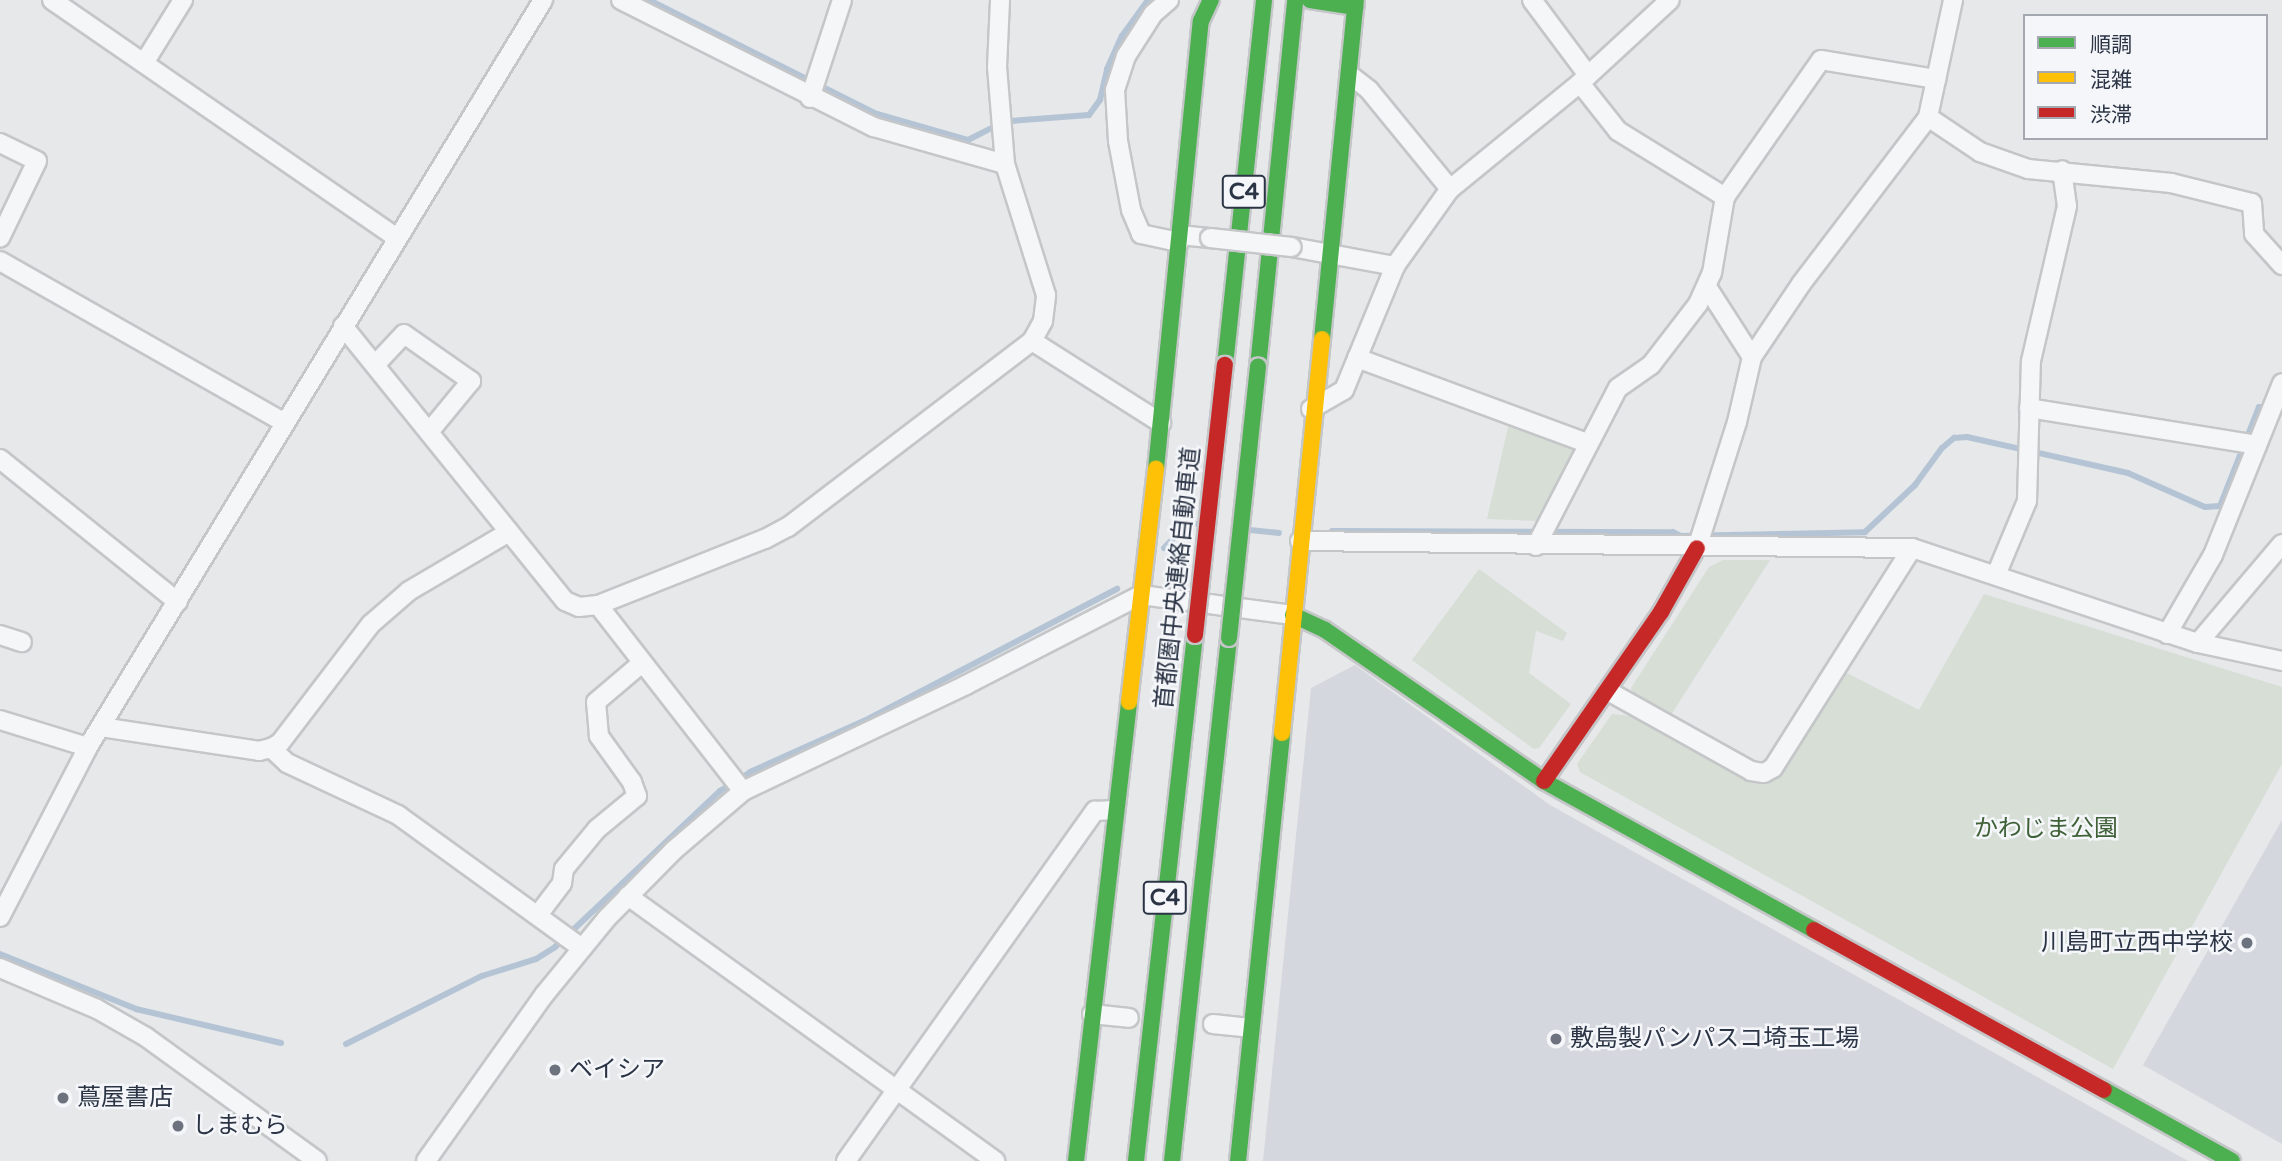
<!DOCTYPE html>
<meta charset="utf-8">
<style>
body{margin:0}
#map{position:relative;width:2282px;height:1161px;overflow:hidden;background:#e6e8ea;font-family:"Varela Round","Noto Sans JP",sans-serif}
div>[style]{position:absolute}
.built>*{inset:0;background:#d4d7dd}
.green>*{inset:0;background:#d6ded6}
.stream>*{height:6px;margin:-3px;padding:0 3px;transform-origin:3px;border-radius:3px;background:#b4c4d5}
.roads{filter:drop-shadow(2px 0 #c4c6c8) drop-shadow(-2px 0 #c4c6c8) drop-shadow(0 2px #c4c6c8) drop-shadow(0 -2px #c4c6c8)}
.street>*{height:18px;margin:-9px;padding:0 9px;transform-origin:9px;border-radius:9px;background:#f5f6f7}
.fast>*{height:16px;margin:-8px;padding:0 8px;transform-origin:8px;border-radius:8px;background:#4caf50}
.slow>*{height:16px;margin:-8px;padding:0 8px;transform-origin:8px;border-radius:8px;background:#ffc107}
.jam>*{height:16px;margin:-8px;padding:0 8px;transform-origin:8px;border-radius:8px;background:#c62828}
.bridges{filter:drop-shadow(2px 0 #c4c6c8) drop-shadow(-2px 0 #c4c6c8) drop-shadow(0 2px #c4c6c8) drop-shadow(0 -2px #c4c6c8)}
.street-bridge>*{height:18px;margin:-9px;padding:0 9px;transform-origin:9px;border-radius:9px;background:#f5f6f7}
.fast-bridge>*{height:16px;margin:-8px;padding:0 8px;transform-origin:8px;border-radius:8px;background:#4caf50}
.jam-bridge>*{height:16px;margin:-8px;padding:0 8px;transform-origin:8px;border-radius:8px;background:#c62828}
.dots>*{width:19px;height:19px;translate:-50% -50%;box-sizing:border-box;border:4px solid #f4f6f9;border-radius:50%}
span{translate:-50% -50%;white-space:nowrap;text-align:center;line-height:1.15;-webkit-text-stroke:5px #f4f6f9;paint-order:stroke}
.shield-label span{padding:2px 5px;background:#f4f6f9;border:2px solid;border-radius:5px;-webkit-text-stroke-width:0}
.shield-label{font-size:23px;color:#2b3445;font-weight:700}
.street-label{font-size:24px;color:#2b3445}
.park-label{font-size:24px;color:#3f6138}
.poi-label{font-size:24px;color:#2b3445}
.right{translate:-100% -50%;text-align:right}
.left{translate:0 -50%;text-align:left}
.legend{position:absolute;left:2023px;top:14px;width:245px;height:126px;box-sizing:border-box;background:#f4f6f9;border:2px solid #a4a8b1;margin:0;padding:9px 12px;list-style:none;font-size:21px;color:#2b3445}
.legend li{display:flex;align-items:center;gap:14px;height:35px}
.legend b{width:35px;border:2px solid #a4a8b1}
</style>
<div id="map">
<div class="built">
<i style="clip-path:polygon(1355px 665px,1550px 805px,2188px 1161px,1263px 1161px,1311px 688px)"></i>
<i style="clip-path:polygon(2282px 820px,2282px 1144px,2143px 1065px)"></i>
</div>
<div class="green">
<i style="clip-path:polygon(1509px 423px,1570px 446px,1573px 451px,1536px 521px,1487px 519px)"></i>
<i style="clip-path:polygon(1723px 560px,1770px 560px,1669px 718px,1632px 696px,1631px 688px,1709px 567px)"></i>
<i style="clip-path:polygon(1479px 569px,1567px 633px,1563px 641px,1536px 631px,1529px 673px,1571px 704px,1539px 748px,1534px 749px,1412px 660px)"></i>
<i style="clip-path:polygon(1984px 594px,2282px 687px,2282px 764px,2113px 1069px,1580px 772px,1577px 764px,1612px 714px,1632px 716px,1749px 782px,1776px 778px,1845px 672px,1919px 710px)"></i>
</div>
<div class="stream">
<i style="left:649px;top:0;width:255px;rotate:26.6deg"></i>
<i style="left:877px;top:114px;width:95px;rotate:15.9deg"></i>
<i style="left:968px;top:140px;width:25px;rotate:-27deg"></i>
<i style="left:1011px;top:121px;width:78px;rotate:-4.4deg"></i>
<i style="left:1089px;top:115px;width:19px;rotate:-54deg"></i>
<i style="left:1100px;top:100px;width:32px;rotate:-77deg"></i>
<i style="left:1107px;top:69px;width:36px;rotate:-66deg"></i>
<i style="left:1122px;top:36px;width:44px;rotate:-54.2deg"></i>
<i style="left:1250px;top:530px;width:29px;rotate:6deg"></i>
<i style="left:1332px;top:531px;width:341px;rotate:0.2deg"></i>
<i style="left:1673px;top:532px;width:9px;rotate:27deg"></i>
<i style="left:1681px;top:536px;width:184px;rotate:-1.2deg"></i>
<i style="left:1865px;top:532px;width:69px;rotate:-43.2deg"></i>
<i style="left:1915px;top:485px;width:46px;rotate:-53.9deg"></i>
<i style="left:1942px;top:448px;width:16px;rotate:-40deg"></i>
<i style="left:1954px;top:438px;width:13px;rotate:-4deg"></i>
<i style="left:1967px;top:437px;width:165px;rotate:12.6deg"></i>
<i style="left:2128px;top:473px;width:84px;rotate:23.8deg"></i>
<i style="left:2205px;top:507px;width:15px;rotate:-4deg"></i>
<i style="left:2220px;top:506px;width:106px;rotate:-68.5deg"></i>
<i style="left:2259px;top:407px;width:23px;rotate:5deg"></i>
<i style="left:1164px;top:548px;width:35px;rotate:-46deg"></i>
<i style="left:1188px;top:523px;width:9px;rotate:6deg"></i>
<i style="left:0;top:954px;width:147px;rotate:22deg"></i>
<i style="left:136px;top:1009px;width:149px;rotate:13.2deg"></i>
<i style="left:346px;top:1044px;width:152px;rotate:-26.6deg"></i>
<i style="left:482px;top:976px;width:57px;rotate:-17.5deg"></i>
<i style="left:536px;top:959px;width:22px;rotate:-32deg"></i>
<i style="left:555px;top:947px;width:227px;rotate:-43.4deg"></i>
<i style="left:720px;top:791px;width:36px;rotate:-32deg"></i>
<i style="left:750px;top:772px;width:132px;rotate:-24.2deg"></i>
<i style="left:870px;top:718px;width:279px;rotate:-27.6deg"></i>
</div>
<div class="roads">
<div class="street">
<i style="left:52px;top:0;width:419px;rotate:34.6deg"></i>
<i style="left:621px;top:0;width:283px;rotate:26.7deg"></i>
<i style="left:874px;top:127px;width:136px;rotate:15.8deg"></i>
<i style="left:1169px;top:0;width:21px;rotate:139deg"></i>
<i style="left:1153px;top:14px;width:50px;rotate:122.7deg"></i>
<i style="left:1126px;top:56px;width:36px;rotate:108deg"></i>
<i style="left:1115px;top:90px;width:51px;rotate:86.6deg"></i>
<i style="left:1118px;top:141px;width:70px;rotate:79.3deg"></i>
<i style="left:1131px;top:210px;width:26px;rotate:67deg"></i>
<i style="left:1141px;top:234px;width:39px;rotate:12deg"></i>
<i style="left:1532px;top:0;width:94px;rotate:53.3deg"></i>
<i style="left:144px;top:63px;width:74px;rotate:-58.2deg"></i>
<i style="left:1350px;top:75px;width:24px;rotate:38deg"></i>
<i style="left:1369px;top:90px;width:128px;rotate:50.7deg"></i>
<i style="left:1580px;top:83px;width:61px;rotate:51.6deg"></i>
<i style="left:1618px;top:131px;width:126px;rotate:31.7deg"></i>
<i style="left:810px;top:98px;width:103px;rotate:-71.9deg"></i>
<i style="left:1928px;top:117px;width:63px;rotate:33.9deg"></i>
<i style="left:1980px;top:152px;width:51px;rotate:19.5deg"></i>
<i style="left:2028px;top:169px;width:144px;rotate:5.6deg"></i>
<i style="left:2171px;top:183px;width:83px;rotate:13.9deg"></i>
<i style="left:2252px;top:203px;width:31px;rotate:86deg"></i>
<i style="left:2254px;top:234px;width:42px;rotate:47.9deg"></i>
<i style="left:0;top:143px;width:41px;rotate:25.9deg"></i>
<i style="left:37px;top:161px;width:85px;rotate:115.7deg"></i>
<i style="left:1180px;top:235px;width:30px;rotate:6deg"></i>
<i style="left:1292px;top:247px;width:105px;rotate:10.5deg"></i>
<i style="left:0;top:261px;width:328px;rotate:29.6deg"></i>
<i style="left:1707px;top:287px;width:83px;rotate:57.3deg"></i>
<i style="left:343px;top:326px;width:353px;rotate:51.1deg"></i>
<i style="left:565px;top:601px;width:15px;rotate:23deg"></i>
<i style="left:579px;top:607px;width:19px;rotate:-6deg"></i>
<i style="left:598px;top:605px;width:180px;rotate:-21.6deg"></i>
<i style="left:765px;top:539px;width:26px;rotate:-28deg"></i>
<i style="left:788px;top:527px;width:307px;rotate:-37.3deg"></i>
<i style="left:1032px;top:341px;width:23px;rotate:-61deg"></i>
<i style="left:1043px;top:321px;width:26px;rotate:-83deg"></i>
<i style="left:1046px;top:295px;width:137px;rotate:-107.4deg"></i>
<i style="left:1005px;top:164px;width:97px;rotate:-94.7deg"></i>
<i style="left:997px;top:67px;width:67px;rotate:-87.4deg"></i>
<i style="left:1032px;top:341px;width:153px;rotate:32.4deg"></i>
<i style="left:1357px;top:358px;width:245px;rotate:20.3deg"></i>
<i style="left:375px;top:365px;width:42px;rotate:-46.9deg"></i>
<i style="left:404px;top:334px;width:82px;rotate:35deg"></i>
<i style="left:471px;top:381px;width:66px;rotate:129.5deg"></i>
<i style="left:2029px;top:408px;width:231px;rotate:9.2deg"></i>
<i style="left:1311px;top:409px;width:38px;rotate:-30deg"></i>
<i style="left:1344px;top:390px;width:134px;rotate:-67.6deg"></i>
<i style="left:1395px;top:266px;width:95px;rotate:-54.5deg"></i>
<i style="left:1450px;top:189px;width:168px;rotate:-39.2deg"></i>
<i style="left:1580px;top:83px;width:122px;rotate:-42.7deg"></i>
<i style="left:0;top:459px;width:228px;rotate:38.8deg"></i>
<i style="left:1300px;top:541px;width:612px;rotate:0.66deg"></i>
<i style="left:1912px;top:548px;width:301px;rotate:18.4deg"></i>
<i style="left:2198px;top:643px;width:86px;rotate:12.1deg"></i>
<i style="left:1536px;top:546px;width:178px;rotate:-62.6deg"></i>
<i style="left:1618px;top:388px;width:40px;rotate:-34.9deg"></i>
<i style="left:1651px;top:365px;width:77px;rotate:-52.4deg"></i>
<i style="left:1698px;top:304px;width:34px;rotate:-66deg"></i>
<i style="left:1712px;top:273px;width:77px;rotate:-80.3deg"></i>
<i style="left:1725px;top:197px;width:167px;rotate:-55deg"></i>
<i style="left:1821px;top:60px;width:117px;rotate:9.4deg"></i>
<i style="left:1697px;top:548px;width:132px;rotate:-72.4deg"></i>
<i style="left:1737px;top:422px;width:67px;rotate:-77deg"></i>
<i style="left:1752px;top:357px;width:88px;rotate:-56.1deg"></i>
<i style="left:1801px;top:284px;width:210px;rotate:-52.7deg"></i>
<i style="left:1928px;top:117px;width:120px;rotate:-77.9deg"></i>
<i style="left:1996px;top:575px;width:80px;rotate:-67.3deg"></i>
<i style="left:2027px;top:501px;width:140px;rotate:-88.4deg"></i>
<i style="left:2031px;top:361px;width:159px;rotate:-76.9deg"></i>
<i style="left:2067px;top:206px;width:36px;rotate:-98deg"></i>
<i style="left:598px;top:605px;width:236px;rotate:52.1deg"></i>
<i style="left:2167px;top:634px;width:91px;rotate:-59.8deg"></i>
<i style="left:2213px;top:555px;width:185px;rotate:-68.1deg"></i>
<i style="left:0;top:635px;width:23px;rotate:18deg"></i>
<i style="left:2198px;top:643px;width:130px;rotate:-49.7deg"></i>
<i style="left:1608px;top:691px;width:164px;rotate:29.2deg"></i>
<i style="left:1751px;top:771px;width:13px;rotate:9deg"></i>
<i style="left:1764px;top:773px;width:10px;rotate:-29deg"></i>
<i style="left:1773px;top:768px;width:260px;rotate:-57.7deg"></i>
<i style="left:0;top:720px;width:92px;rotate:17.1deg"></i>
<i style="left:101px;top:727px;width:160px;rotate:8.6deg"></i>
<i style="left:259px;top:751px;width:12px;rotate:-14deg"></i>
<i style="left:271px;top:748px;width:22px;rotate:43deg"></i>
<i style="left:287px;top:763px;width:123px;rotate:25.1deg"></i>
<i style="left:398px;top:815px;width:227px;rotate:35.9deg"></i>
<i style="left:271px;top:748px;width:10px;rotate:-29deg"></i>
<i style="left:280px;top:743px;width:150px;rotate:-52.6deg"></i>
<i style="left:371px;top:624px;width:50px;rotate:-41deg"></i>
<i style="left:409px;top:591px;width:116px;rotate:-30.5deg"></i>
<i style="left:628px;top:896px;width:453px;rotate:35.8deg"></i>
<i style="left:538px;top:915px;width:40px;rotate:-53deg"></i>
<i style="left:562px;top:883px;width:14px;rotate:-82deg"></i>
<i style="left:564px;top:869px;width:52px;rotate:-50.5deg"></i>
<i style="left:597px;top:829px;width:52px;rotate:-39.5deg"></i>
<i style="left:637px;top:796px;width:15px;rotate:-110deg"></i>
<i style="left:632px;top:782px;width:57px;rotate:-125.7deg"></i>
<i style="left:599px;top:736px;width:34px;rotate:-95deg"></i>
<i style="left:596px;top:702px;width:60px;rotate:-40.3deg"></i>
<i style="left:0;top:917px;width:191px;rotate:-62.6deg"></i>
<i style="left:88px;top:747px;width:875px;rotate:-58.65deg"></i>
<i style="left:0;top:968px;width:105px;rotate:22.9deg"></i>
<i style="left:97px;top:1009px;width:56px;rotate:29.7deg"></i>
<i style="left:146px;top:1037px;width:211px;rotate:35.9deg"></i>
<i style="left:1092px;top:1014px;width:37px;rotate:6deg"></i>
<i style="left:1213px;top:1024px;width:37px;rotate:6deg"></i>
<i style="left:426px;top:1161px;width:204px;rotate:-54.6deg"></i>
<i style="left:544px;top:995px;width:99px;rotate:-50.7deg"></i>
<i style="left:607px;top:918px;width:95px;rotate:-45.4deg"></i>
<i style="left:674px;top:850px;width:91px;rotate:-40.5deg"></i>
<i style="left:743px;top:791px;width:247px;rotate:-25.4deg"></i>
<i style="left:966px;top:685px;width:197px;rotate:-27.2deg"></i>
<i style="left:1141px;top:595px;width:153px;rotate:7.5deg"></i>
<i style="left:846px;top:1161px;width:430px;rotate:-54.6deg"></i>
<i style="left:1095px;top:811px;width:20px;rotate:-3deg"></i>
</div>
<div class="fast">
<i style="left:1310px;top:0;width:46px;rotate:8.8deg"></i>
<i style="left:1322px;top:339px;width:341px;rotate:-84.3deg"></i>
<i style="left:1225px;top:365px;width:367px;rotate:-83.9deg"></i>
<i style="left:1258px;top:367px;width:369px;rotate:-84.2deg"></i>
<i style="left:1156px;top:469px;width:450px;rotate:-84.3deg"></i>
<i style="left:1201px;top:21px;width:23px;rotate:-65deg"></i>
<i style="left:1293px;top:615px;width:35px;rotate:25deg"></i>
<i style="left:1325px;top:630px;width:266px;rotate:34.6deg"></i>
<i style="left:1544px;top:781px;width:308px;rotate:28.9deg"></i>
<i style="left:2104px;top:1090px;width:146px;rotate:29deg"></i>
<i style="left:1076px;top:1161px;width:462px;rotate:-83.4deg"></i>
<i style="left:1136px;top:1161px;width:529px;rotate:-83.6deg"></i>
<i style="left:1172px;top:1161px;width:526px;rotate:-83.78deg"></i>
<i style="left:1238px;top:1161px;width:430px;rotate:-84.1deg"></i>
</div>
<div class="slow">
<i style="left:1129px;top:702px;width:235px;rotate:-83.4deg"></i>
<i style="left:1282px;top:733px;width:396px;rotate:-84.2deg"></i>
</div>
<div class="jam">
<i style="left:1544px;top:781px;width:206px;rotate:-55.3deg"></i>
<i style="left:1661px;top:612px;width:73px;rotate:-60.6deg"></i>
<i style="left:1814px;top:930px;width:331px;rotate:28.9deg"></i>
</div>
</div>
<div class="bridges">
<div class="street-bridge">
<i style="left:1210px;top:238px;width:82px;rotate:6.3deg"></i>
</div>
<div class="fast-bridge">
<i style="left:1229px;top:638px;width:273px;rotate:-83.9deg"></i>
</div>
<div class="jam-bridge">
<i style="left:1195px;top:635px;width:272px;rotate:-83.7deg"></i>
</div>
</div>
<div class="dots">
<i style="left:2247px;top:943px;background:#6c737f"></i>
<i style="left:1556px;top:1039px;background:#6c737f"></i>
<i style="left:555px;top:1070px;background:#6c737f"></i>
<i style="left:63px;top:1098px;background:#6c737f"></i>
<i style="left:178px;top:1126px;background:#6c737f"></i>
</div>
<div class="shield-label">
<span style="left:1244px;top:192px">C4</span>
<span style="left:1165px;top:898px">C4</span>
</div>
<div class="street-label">
<span style="left:1178px;top:578px;rotate:-84deg">首都圏中央連絡自動車道</span>
</div>
<div class="park-label">
<span style="left:2046px;top:829px">かわじま公園</span>
</div>
<div class="poi-label">
<span class="right" style="left:2233px;top:943px">川島町立西中学校</span>
<span class="left" style="left:1570px;top:1039px">敷島製パンパスコ埼玉工場</span>
<span class="left" style="left:569px;top:1070px">ベイシア</span>
<span class="left" style="left:77px;top:1098px">蔦屋書店</span>
<span class="left" style="left:192px;top:1126px">しまむら</span>
</div>
<ul class="legend">
<li><b style="height:9px;background:#4caf50"></b>順調</li>
<li><b style="height:9px;background:#ffc107"></b>混雑</li>
<li><b style="height:9px;background:#c62828"></b>渋滞</li>
</ul>
</div>
